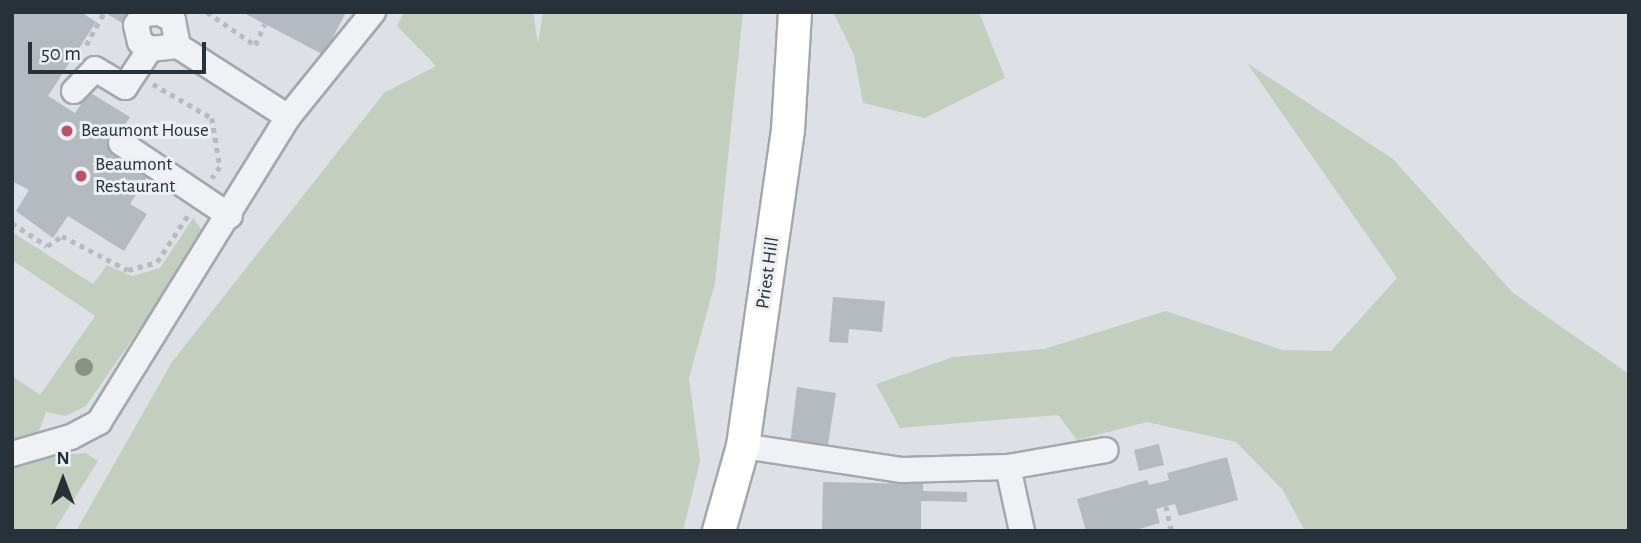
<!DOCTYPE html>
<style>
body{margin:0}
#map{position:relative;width:1641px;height:543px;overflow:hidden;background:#dde1e5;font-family:"Alegreya Sans",sans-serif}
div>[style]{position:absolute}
.green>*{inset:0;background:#c4cebf}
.building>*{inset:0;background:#b5bac1}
.path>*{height:4.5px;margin-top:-2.25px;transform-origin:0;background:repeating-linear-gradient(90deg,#b7bbc0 0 5px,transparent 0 10px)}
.roads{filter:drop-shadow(2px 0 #a3a8ae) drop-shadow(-2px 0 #a3a8ae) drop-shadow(0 2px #a3a8ae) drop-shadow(0 -2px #a3a8ae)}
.minor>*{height:24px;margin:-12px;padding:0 12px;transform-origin:12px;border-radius:12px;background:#eff1f4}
.major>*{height:32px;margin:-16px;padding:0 16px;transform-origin:16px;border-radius:16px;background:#fff}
.trees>*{width:18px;height:18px;margin:-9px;border-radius:50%;background:#869385}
.dots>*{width:19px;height:19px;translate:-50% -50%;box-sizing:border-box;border:4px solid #ecf0f3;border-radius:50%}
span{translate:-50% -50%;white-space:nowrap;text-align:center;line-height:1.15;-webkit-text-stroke:6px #ecf0f3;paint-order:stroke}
.poi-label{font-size:19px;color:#28303a}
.left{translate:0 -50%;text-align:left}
.street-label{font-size:19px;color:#28303a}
.frame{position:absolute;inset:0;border:14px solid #28303a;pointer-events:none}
.north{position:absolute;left:28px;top:445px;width:70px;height:70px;-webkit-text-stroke:5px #ecf0f3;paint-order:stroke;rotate:0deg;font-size:19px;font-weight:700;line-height:28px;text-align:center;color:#28303a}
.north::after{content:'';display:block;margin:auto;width:24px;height:32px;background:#28303a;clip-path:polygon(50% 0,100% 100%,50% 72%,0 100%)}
.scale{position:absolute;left:28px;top:42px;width:178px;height:32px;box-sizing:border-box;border:4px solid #28303a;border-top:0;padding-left:9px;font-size:21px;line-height:24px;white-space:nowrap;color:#28303a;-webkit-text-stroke:5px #ecf0f3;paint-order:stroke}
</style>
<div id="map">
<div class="green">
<i style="clip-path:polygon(404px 12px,533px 12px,538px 43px,543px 12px,743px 12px,715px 283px,689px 378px,700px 461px,683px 531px,76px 531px,172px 362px,384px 93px,436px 66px,397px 26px)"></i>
<i style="clip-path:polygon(833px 12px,979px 12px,1005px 78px,925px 118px,863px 103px,854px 55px)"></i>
<i style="clip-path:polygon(1247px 63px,1393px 159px,1513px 293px,1629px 374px,1629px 531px,1305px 531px,1282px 489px,1236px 442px,1147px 422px,1077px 440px,1058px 415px,900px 428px,876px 384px,953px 357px,1044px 349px,1166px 311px,1283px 350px,1331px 351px,1397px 278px)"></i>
<i style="clip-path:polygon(193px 218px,205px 234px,86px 406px,66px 416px,46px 412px,38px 434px,12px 442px,12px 376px,40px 395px,95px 316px,12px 260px,12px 232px,93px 284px,107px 265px,132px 276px,160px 268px)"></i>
<i style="clip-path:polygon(86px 453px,98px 461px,54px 531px,12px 531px,12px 468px,47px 456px)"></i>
</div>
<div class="building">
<i style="clip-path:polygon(12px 12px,81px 12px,96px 22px,48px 96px,75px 113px,89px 92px,130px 117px,112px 144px,152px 170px,130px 204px,147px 214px,124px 251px,68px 216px,53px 238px,16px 211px,29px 190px,12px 181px)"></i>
<i style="clip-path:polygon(104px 12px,130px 12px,122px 23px)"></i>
<i style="clip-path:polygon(242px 12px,346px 12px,324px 55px)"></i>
<i style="clip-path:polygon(833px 297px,885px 301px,882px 332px,849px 329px,848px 343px,829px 342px)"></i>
<i style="clip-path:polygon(797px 387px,836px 393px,827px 451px,790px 444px)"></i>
<i style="clip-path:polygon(1159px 444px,1164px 465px,1139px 471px,1134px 450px)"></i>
<i style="clip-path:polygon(1227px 457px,1238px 500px,1179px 516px,1175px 504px,1166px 506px,1156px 509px,1160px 523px,1132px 531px,1086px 531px,1077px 499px,1147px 480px,1149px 485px,1169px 480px,1167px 473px)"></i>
<i style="clip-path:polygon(823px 482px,923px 484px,923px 491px,967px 492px,967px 502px,921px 501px,921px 531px,822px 531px)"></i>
</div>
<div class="path">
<i style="left:207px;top:12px;width:58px;rotate:34.5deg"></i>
<i style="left:255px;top:45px;width:23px;rotate:-65deg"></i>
<i style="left:86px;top:45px;width:38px;rotate:-61deg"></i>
<i style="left:153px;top:84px;width:68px;rotate:30deg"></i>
<i style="left:212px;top:118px;width:50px;rotate:80.7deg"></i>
<i style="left:220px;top:167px;width:14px;rotate:124deg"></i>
<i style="left:12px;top:183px;width:1px;rotate:-45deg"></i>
<i style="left:12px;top:223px;width:42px;rotate:33.3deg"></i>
<i style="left:47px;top:246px;width:18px;rotate:-34deg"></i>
<i style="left:62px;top:236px;width:74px;rotate:27.3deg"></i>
<i style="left:128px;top:270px;width:30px;rotate:-15deg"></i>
<i style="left:157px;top:262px;width:56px;rotate:-56.6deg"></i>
<i style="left:1166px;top:506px;width:26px;rotate:77deg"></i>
</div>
<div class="roads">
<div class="minor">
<i style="left:178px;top:46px;width:26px;rotate:-101deg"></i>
<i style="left:173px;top:20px;width:15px;rotate:-152deg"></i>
<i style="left:160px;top:13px;width:17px;rotate:177deg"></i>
<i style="left:143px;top:14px;width:13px;rotate:122deg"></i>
<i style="left:136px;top:25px;width:17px;rotate:77deg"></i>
<i style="left:140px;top:42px;width:12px;rotate:35deg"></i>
<i style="left:150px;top:49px;width:28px;rotate:-6deg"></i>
<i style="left:178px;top:46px;width:131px;rotate:32.8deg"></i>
<i style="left:74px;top:91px;width:30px;rotate:-46deg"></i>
<i style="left:95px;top:69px;width:35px;rotate:31deg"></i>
<i style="left:125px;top:87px;width:45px;rotate:-56.7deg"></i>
<i style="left:121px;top:143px;width:131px;rotate:33.8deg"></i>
<i style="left:743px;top:446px;width:161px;rotate:8.6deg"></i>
<i style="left:902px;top:470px;width:106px;rotate:-1.6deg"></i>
<i style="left:1008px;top:467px;width:99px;rotate:-9.8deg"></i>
<i style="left:12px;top:454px;width:61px;rotate:-16.1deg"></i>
<i style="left:71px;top:437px;width:32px;rotate:-28deg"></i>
<i style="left:99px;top:422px;width:359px;rotate:-58.2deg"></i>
<i style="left:288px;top:117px;width:135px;rotate:-51deg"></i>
<i style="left:1008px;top:467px;width:66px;rotate:77.7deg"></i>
</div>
<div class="major">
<i style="left:719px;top:531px;width:88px;rotate:-74.2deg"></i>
<i style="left:743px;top:446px;width:319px;rotate:-81.9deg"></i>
<i style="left:788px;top:130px;width:118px;rotate:-86.6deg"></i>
</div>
</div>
<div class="trees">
<i style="left:84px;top:367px"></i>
</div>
<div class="dots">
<i style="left:67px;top:131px;background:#be4f64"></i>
<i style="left:81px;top:176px;background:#be4f64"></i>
</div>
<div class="poi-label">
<span class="left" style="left:81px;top:131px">Beaumont House</span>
<span class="left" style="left:95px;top:176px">Beaumont<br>Restaurant</span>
</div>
<div class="street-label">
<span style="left:768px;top:273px;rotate:-82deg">Priest Hill</span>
</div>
<div class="frame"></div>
<div class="north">N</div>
<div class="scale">50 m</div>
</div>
